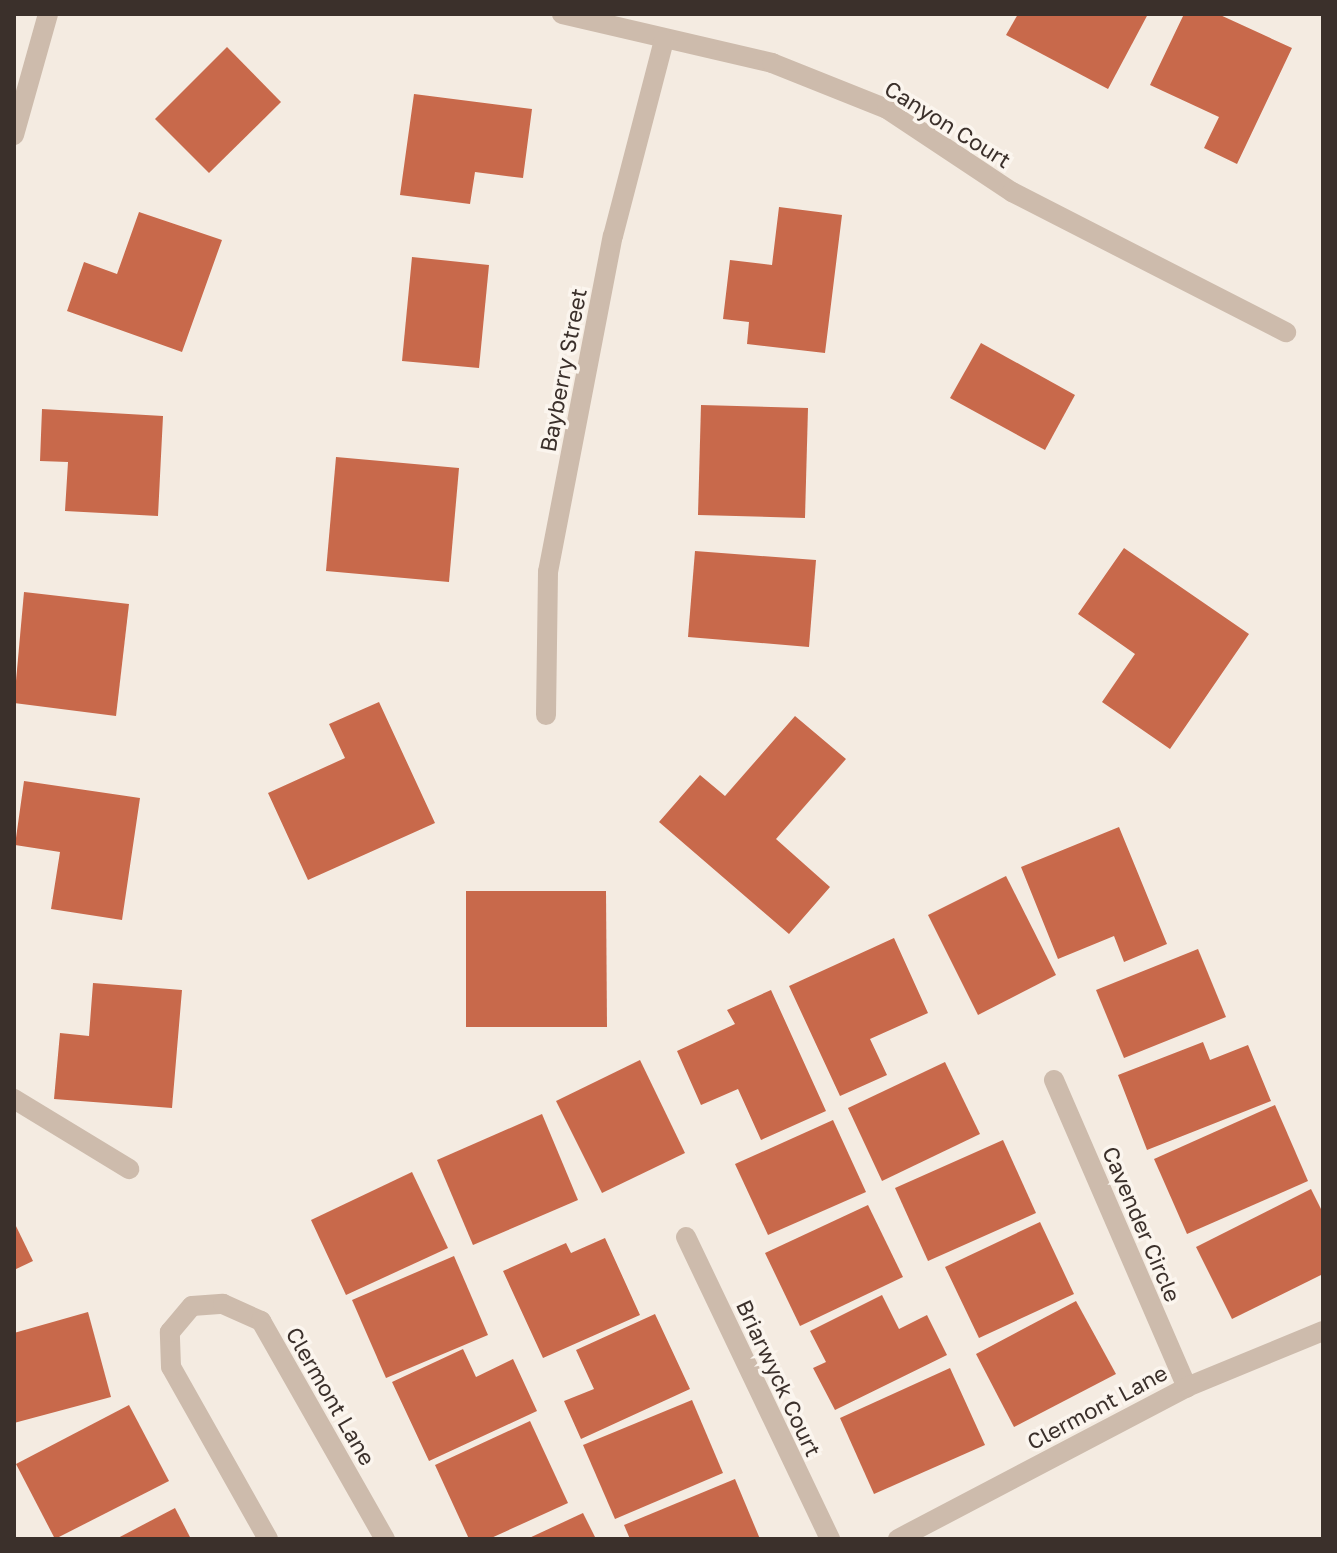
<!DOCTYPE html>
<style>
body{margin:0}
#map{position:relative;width:1337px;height:1553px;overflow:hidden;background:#f4ebe1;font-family:"Golos Text",sans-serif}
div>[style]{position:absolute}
.building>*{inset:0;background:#c8694b}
.minor>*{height:20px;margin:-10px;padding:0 10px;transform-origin:10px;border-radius:10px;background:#cdbbac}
span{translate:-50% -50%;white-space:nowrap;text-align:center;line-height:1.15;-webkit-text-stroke:7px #fbf5ee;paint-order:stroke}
.street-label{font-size:22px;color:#3b302b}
.frame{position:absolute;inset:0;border:16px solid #3b302b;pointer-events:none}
</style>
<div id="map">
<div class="building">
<i style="clip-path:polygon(1018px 14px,1148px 14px,1108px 89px,1006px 35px)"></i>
<i style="clip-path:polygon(1184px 14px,1218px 14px,1292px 48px,1237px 164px,1204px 148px,1219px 117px,1150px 85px)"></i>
<i style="clip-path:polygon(227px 47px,281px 102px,209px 173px,155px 119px)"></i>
<i style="clip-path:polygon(414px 94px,532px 109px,523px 178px,475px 172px,470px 204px,400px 195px)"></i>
<i style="clip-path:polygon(779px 207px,842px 215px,825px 353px,747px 344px,749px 322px,723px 319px,730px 260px,772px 265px)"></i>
<i style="clip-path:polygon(139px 212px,222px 240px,182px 352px,67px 311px,84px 262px,117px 274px)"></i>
<i style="clip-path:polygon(412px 257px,489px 265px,479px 368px,402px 361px)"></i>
<i style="clip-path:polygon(981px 343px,1075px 395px,1045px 450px,950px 398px)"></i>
<i style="clip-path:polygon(701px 405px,808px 408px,805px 518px,698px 515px)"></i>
<i style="clip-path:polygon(42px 409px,163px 416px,158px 516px,65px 511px,68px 462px,40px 461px)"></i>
<i style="clip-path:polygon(336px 457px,459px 468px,449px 582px,326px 571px)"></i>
<i style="clip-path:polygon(1124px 548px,1249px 634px,1170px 749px,1102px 702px,1135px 654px,1078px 614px)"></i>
<i style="clip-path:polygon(695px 551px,816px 560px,809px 647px,688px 637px)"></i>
<i style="clip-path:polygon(24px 592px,129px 604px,116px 716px,14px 703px)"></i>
<i style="clip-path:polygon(379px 702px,435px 823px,308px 880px,268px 793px,345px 758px,329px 724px)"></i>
<i style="clip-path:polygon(795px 716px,846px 759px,776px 839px,830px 887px,789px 934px,659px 822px,700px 775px,725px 796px)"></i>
<i style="clip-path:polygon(24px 781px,140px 798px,122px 920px,51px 909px,60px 852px,15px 845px)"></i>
<i style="clip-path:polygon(1119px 827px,1167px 944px,1124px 962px,1114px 936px,1058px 959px,1021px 867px)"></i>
<i style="clip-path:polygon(1006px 876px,1056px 975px,978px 1015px,928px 915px)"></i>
<i style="clip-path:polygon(466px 891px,606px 891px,607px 1027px,466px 1027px)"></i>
<i style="clip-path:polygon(894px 938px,928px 1013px,870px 1039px,887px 1075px,840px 1096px,789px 986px)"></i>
<i style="clip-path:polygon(1198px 949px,1226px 1017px,1124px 1058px,1096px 990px)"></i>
<i style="clip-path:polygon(93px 983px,182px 990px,172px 1108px,54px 1099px,60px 1033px,89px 1036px)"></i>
<i style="clip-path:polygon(771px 990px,826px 1111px,761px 1140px,738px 1089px,701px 1105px,677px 1051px,735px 1024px,727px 1010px)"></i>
<i style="clip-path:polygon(1203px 1042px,1210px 1060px,1248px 1045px,1271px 1101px,1147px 1150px,1118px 1075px)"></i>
<i style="clip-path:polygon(640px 1060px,685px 1153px,602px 1193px,556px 1101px)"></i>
<i style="clip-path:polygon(945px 1062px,980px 1134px,882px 1181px,848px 1108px)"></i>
<i style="clip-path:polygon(1275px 1105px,1308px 1181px,1187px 1234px,1154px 1159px)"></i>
<i style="clip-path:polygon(542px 1114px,578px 1200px,473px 1245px,437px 1160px)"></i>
<i style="clip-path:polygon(833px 1120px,866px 1192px,768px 1235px,735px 1164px)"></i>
<i style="clip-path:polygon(1003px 1140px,1036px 1213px,928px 1261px,895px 1188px)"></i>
<i style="clip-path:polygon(412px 1172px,448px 1248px,346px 1295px,311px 1220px)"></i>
<i style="clip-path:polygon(1311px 1189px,1323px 1213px,1323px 1274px,1232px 1319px,1196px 1247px)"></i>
<i style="clip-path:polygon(868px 1205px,903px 1277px,800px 1326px,765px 1253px)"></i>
<i style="clip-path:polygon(14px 1222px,33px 1261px,14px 1270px)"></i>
<i style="clip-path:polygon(1040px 1222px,1074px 1294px,979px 1338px,945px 1267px)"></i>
<i style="clip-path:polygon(605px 1238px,640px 1315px,543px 1358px,503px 1271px,566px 1243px,571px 1253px)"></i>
<i style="clip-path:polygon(454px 1256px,488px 1335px,386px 1378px,352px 1300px)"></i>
<i style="clip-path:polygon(882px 1295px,899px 1329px,927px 1315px,947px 1355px,835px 1410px,813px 1368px,826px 1362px,810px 1331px)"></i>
<i style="clip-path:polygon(1076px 1301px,1116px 1374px,1014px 1427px,976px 1354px)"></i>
<i style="clip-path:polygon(88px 1312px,111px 1397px,14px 1423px,14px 1333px)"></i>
<i style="clip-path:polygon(655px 1314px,690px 1389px,581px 1439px,564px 1401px,594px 1389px,576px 1350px)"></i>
<i style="clip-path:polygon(463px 1349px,476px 1377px,513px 1359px,537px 1411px,429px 1461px,392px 1382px)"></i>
<i style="clip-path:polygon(950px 1368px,985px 1445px,874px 1494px,840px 1418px)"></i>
<i style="clip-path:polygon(692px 1400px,723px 1473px,615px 1519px,583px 1445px)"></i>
<i style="clip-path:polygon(129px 1405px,169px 1481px,55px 1539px,16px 1464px)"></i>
<i style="clip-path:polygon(530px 1421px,568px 1503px,489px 1539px,469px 1539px,435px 1465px)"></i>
<i style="clip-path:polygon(735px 1479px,760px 1539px,630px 1539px,624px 1525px)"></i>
<i style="clip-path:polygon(175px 1508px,191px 1539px,116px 1539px)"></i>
<i style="clip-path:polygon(583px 1513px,596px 1539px,527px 1539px)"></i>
</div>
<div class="minor">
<i style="left:562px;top:14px;width:216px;rotate:13.1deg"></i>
<i style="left:772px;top:63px;width:124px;rotate:21.8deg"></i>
<i style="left:887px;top:109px;width:150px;rotate:33.6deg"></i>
<i style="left:1012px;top:192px;width:308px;rotate:27.1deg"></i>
<i style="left:14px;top:135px;width:126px;rotate:-74.3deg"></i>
<i style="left:546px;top:715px;width:143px;rotate:-89.2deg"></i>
<i style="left:548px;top:572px;width:342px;rotate:-79.1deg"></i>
<i style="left:613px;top:236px;width:203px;rotate:-75.4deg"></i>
<i style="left:1054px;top:1080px;width:335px;rotate:66.6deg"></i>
<i style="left:14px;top:1099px;width:135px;rotate:31.3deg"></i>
<i style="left:686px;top:1237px;width:335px;rotate:64.5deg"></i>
<i style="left:268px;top:1539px;width:197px;rotate:-119.4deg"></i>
<i style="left:171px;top:1367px;width:35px;rotate:-92deg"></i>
<i style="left:170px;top:1332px;width:34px;rotate:-50deg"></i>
<i style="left:192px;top:1306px;width:31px;rotate:-4deg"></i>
<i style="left:223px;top:1304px;width:42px;rotate:24.1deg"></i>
<i style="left:261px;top:1321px;width:251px;rotate:60.4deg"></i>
<i style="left:898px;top:1539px;width:327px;rotate:-27.7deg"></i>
<i style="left:1187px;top:1387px;width:147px;rotate:-22.4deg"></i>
</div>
<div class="street-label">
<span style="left:948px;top:124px;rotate:32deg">Canyon Court</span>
<span style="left:563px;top:370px;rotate:-79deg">Bayberry Street</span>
<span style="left:1142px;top:1224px;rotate:67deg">Cavender Circle</span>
<span style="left:779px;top:1378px;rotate:65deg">Briarwyck Court</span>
<span style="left:331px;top:1396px;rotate:60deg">Clermont Lane</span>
<span style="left:1097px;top:1407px;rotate:-28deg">Clermont Lane</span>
</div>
<div class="frame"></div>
</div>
